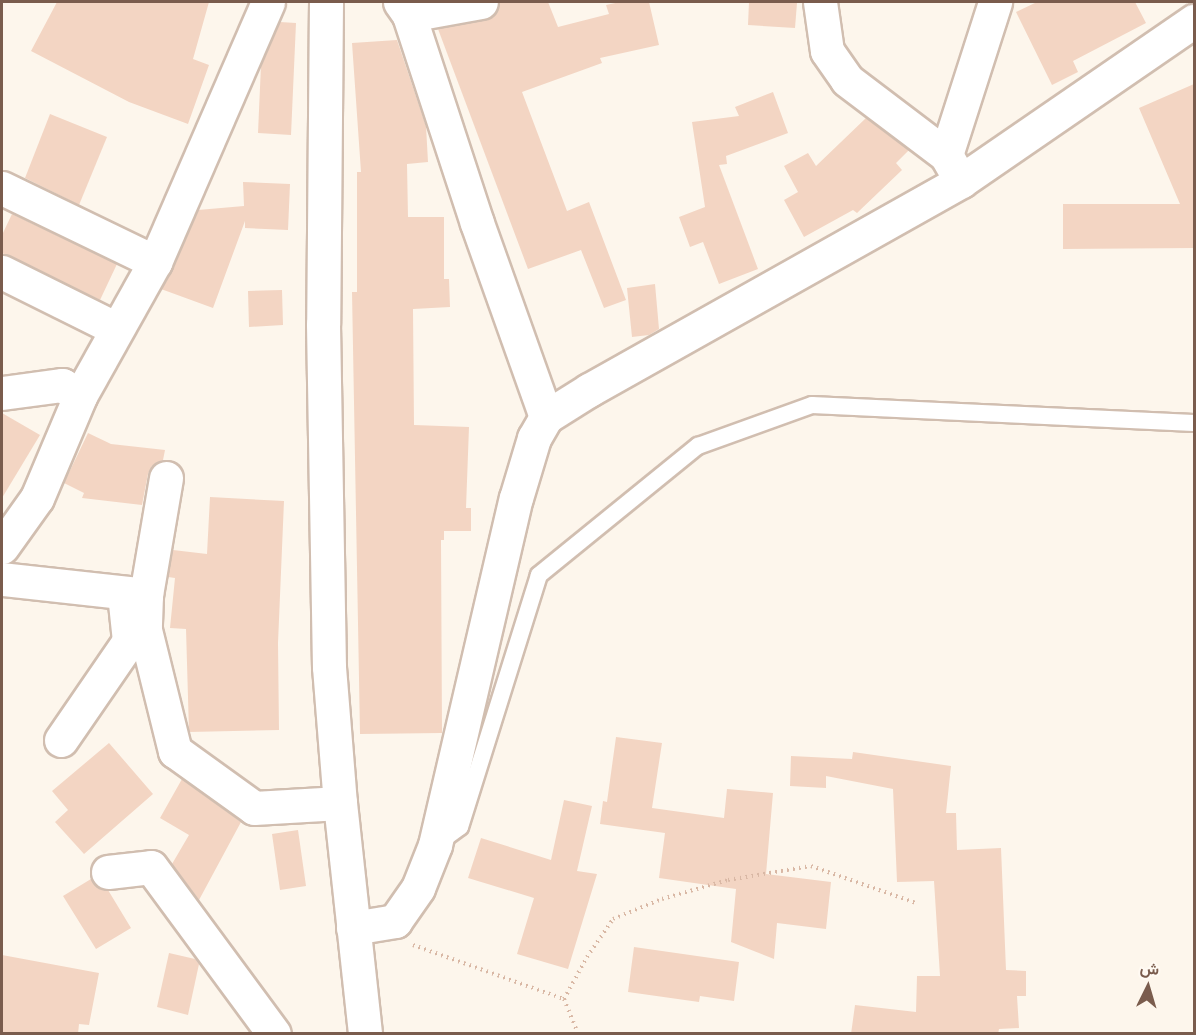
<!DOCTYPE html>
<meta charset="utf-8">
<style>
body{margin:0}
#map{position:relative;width:1196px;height:1035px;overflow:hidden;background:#fdf6ec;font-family:Karla,Vazirmatn,sans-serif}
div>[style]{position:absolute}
.building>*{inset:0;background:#f3d5c3}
.path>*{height:4px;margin-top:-2px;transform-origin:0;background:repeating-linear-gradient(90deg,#d9b8a5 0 1.5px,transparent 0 6px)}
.roads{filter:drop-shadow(2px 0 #d1beb0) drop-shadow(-2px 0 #d1beb0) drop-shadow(0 2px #d1beb0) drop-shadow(0 -2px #d1beb0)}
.lane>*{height:16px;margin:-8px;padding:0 8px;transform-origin:8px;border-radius:8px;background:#fff}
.street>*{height:33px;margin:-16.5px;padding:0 16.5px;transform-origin:16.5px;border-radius:16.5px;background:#fff}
.secondary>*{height:33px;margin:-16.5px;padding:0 16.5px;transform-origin:16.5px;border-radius:16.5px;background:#fff}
span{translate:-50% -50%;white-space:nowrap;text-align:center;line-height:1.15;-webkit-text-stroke:5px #fffaf3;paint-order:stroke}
.frame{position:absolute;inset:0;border:3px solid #7a5c4d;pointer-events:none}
.north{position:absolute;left:1118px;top:957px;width:60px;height:60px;-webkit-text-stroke:4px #fffaf3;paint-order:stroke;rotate:5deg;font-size:16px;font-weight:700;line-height:24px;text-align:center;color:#7a5c4d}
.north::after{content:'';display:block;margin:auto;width:21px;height:27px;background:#7a5c4d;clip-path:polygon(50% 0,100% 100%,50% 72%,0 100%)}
</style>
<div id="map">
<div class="building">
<i style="clip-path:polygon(57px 2px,209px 2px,193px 59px,209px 65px,188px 124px,129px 102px,31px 51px)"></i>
<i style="clip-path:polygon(499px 2px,548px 2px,558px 27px,609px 14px,606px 5px,620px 2px,649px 2px,659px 45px,600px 58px,602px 63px,522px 92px,567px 211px,589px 202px,626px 300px,604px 308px,581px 250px,528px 269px,438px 29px,485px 20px,494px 16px)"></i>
<i style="clip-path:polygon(749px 2px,797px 3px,795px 28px,748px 25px)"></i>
<i style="clip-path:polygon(1037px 2px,1135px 2px,1146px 23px,1073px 61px,1078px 72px,1052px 85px,1016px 12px)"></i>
<i style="clip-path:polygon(280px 22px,296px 23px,291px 135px,258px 133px,261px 65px)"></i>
<i style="clip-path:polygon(397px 40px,426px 126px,428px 162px,407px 164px,408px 217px,444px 217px,444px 279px,449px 279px,450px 307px,413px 309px,414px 425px,469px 427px,466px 508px,471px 508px,471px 531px,444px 531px,444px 540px,441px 540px,442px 733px,360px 734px,352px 292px,357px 292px,357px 172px,361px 172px,352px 43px)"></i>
<i style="clip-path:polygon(1194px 84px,1194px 248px,1063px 249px,1063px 204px,1180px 204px,1139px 108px)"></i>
<i style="clip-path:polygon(773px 92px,788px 133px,726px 156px,727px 164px,719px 165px,758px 269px,719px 284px,703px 242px,690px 247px,679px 217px,705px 207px,692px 122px,739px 116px,735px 107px)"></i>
<i style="clip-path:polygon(50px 114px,107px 137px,79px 205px,25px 178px)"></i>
<i style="clip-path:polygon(866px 118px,909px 150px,896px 163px,902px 170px,857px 213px,853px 210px,804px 237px,784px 200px,798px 192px,784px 166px,808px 153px,816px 166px)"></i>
<i style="clip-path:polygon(243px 182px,290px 184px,288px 230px,245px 228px,245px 221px,213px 308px,161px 289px,198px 210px,244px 206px)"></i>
<i style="clip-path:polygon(12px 214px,117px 264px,100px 300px,2px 253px,2px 235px)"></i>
<i style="clip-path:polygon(655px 284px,659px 329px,649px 335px,632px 337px,627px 288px)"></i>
<i style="clip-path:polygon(282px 290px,283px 325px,249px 327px,248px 291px)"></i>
<i style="clip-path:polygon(2px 413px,40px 435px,2px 498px)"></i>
<i style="clip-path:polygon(88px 433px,111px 444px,165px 450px,163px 460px,152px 466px,148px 474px,142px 505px,82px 498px,84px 493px,64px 483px)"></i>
<i style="clip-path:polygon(210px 497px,284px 501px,278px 643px,279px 730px,189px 732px,186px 629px,170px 628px,175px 578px,168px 577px,173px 550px,207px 554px)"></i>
<i style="clip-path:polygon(616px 737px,662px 743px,652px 808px,724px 818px,727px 789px,773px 793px,766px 874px,831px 882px,826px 929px,777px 923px,774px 959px,731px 942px,736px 889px,659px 878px,665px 833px,600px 824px,603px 801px,607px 802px)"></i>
<i style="clip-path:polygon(109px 743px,153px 794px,84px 854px,55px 822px,68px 810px,52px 791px)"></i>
<i style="clip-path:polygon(853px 752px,951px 766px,946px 813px,956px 813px,957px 850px,1001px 848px,1006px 970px,1026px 971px,1026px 996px,1017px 996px,1019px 1028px,999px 1029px,998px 1034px,851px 1034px,855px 1005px,916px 1012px,917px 976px,940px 976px,934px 881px,897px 882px,893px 789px,826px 776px,826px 788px,790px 786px,791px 756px,852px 759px)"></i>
<i style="clip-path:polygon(182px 779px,241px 822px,199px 900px,172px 864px,189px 835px,160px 818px)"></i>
<i style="clip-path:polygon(564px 800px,592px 806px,577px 871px,597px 874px,568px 969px,517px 954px,534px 898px,468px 878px,481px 838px,551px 860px)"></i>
<i style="clip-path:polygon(298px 830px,306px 886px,280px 890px,272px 834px)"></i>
<i style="clip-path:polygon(91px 879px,100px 889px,108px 890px,131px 928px,96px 949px,63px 896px)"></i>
<i style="clip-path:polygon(634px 947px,739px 962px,734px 1001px,700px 996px,699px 1002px,628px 992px)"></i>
<i style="clip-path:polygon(169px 953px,195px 959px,199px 964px,188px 1015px,157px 1007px)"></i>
<i style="clip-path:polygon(2px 955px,99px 973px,89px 1025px,79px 1024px,78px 1034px,2px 1034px)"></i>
</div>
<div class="path">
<i style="left:413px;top:945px;width:160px;rotate:19.7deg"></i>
<i style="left:564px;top:999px;width:38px;rotate:68deg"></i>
<i style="left:564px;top:999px;width:48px;rotate:-61.3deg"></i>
<i style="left:587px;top:957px;width:46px;rotate:-55.6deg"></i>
<i style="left:613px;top:919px;width:53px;rotate:-22.2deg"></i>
<i style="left:662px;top:899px;width:69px;rotate:-16.1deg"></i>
<i style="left:728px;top:880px;width:84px;rotate:-9.6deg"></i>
<i style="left:811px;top:866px;width:111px;rotate:19.4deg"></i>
</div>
<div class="roads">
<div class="lane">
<i style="left:438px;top:843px;width:27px;rotate:-36deg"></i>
<i style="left:460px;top:827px;width:264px;rotate:-72.6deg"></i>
<i style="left:539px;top:575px;width:205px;rotate:-39.1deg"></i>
<i style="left:698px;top:446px;width:121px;rotate:-19.8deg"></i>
<i style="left:812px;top:405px;width:382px;rotate:2.7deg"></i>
</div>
<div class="street">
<i style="left:400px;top:2px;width:16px;rotate:55deg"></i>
<i style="left:409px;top:15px;width:219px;rotate:71.9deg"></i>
<i style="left:477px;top:223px;width:206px;rotate:70.4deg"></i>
<i style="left:820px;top:2px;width:49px;rotate:81.9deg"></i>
<i style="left:827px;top:51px;width:35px;rotate:55deg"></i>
<i style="left:847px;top:80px;width:124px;rotate:37.1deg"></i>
<i style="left:946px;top:155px;width:30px;rotate:60deg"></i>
<i style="left:409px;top:15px;width:73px;rotate:-10.2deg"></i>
<i style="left:946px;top:155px;width:161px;rotate:-72.2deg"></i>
<i style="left:2px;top:188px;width:170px;rotate:25.8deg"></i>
<i style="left:2px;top:272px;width:128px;rotate:26.4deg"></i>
<i style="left:2px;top:393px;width:61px;rotate:-7.6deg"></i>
<i style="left:62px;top:385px;width:21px;rotate:31deg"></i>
<i style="left:166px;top:478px;width:119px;rotate:99.7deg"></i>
<i style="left:146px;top:595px;width:35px;rotate:92deg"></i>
<i style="left:145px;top:630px;width:125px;rotate:76.1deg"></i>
<i style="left:175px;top:751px;width:97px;rotate:35.8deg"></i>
<i style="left:254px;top:808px;width:86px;rotate:-3.3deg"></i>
<i style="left:2px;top:547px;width:60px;rotate:-54.5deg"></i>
<i style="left:37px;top:498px;width:111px;rotate:-67.1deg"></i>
<i style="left:80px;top:396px;width:154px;rotate:-60.8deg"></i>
<i style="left:155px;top:262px;width:283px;rotate:-66.5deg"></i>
<i style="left:2px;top:579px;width:145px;rotate:6.3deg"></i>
<i style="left:61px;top:740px;width:120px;rotate:-55.5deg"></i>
<i style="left:129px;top:641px;width:36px;rotate:-96deg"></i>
<i style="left:108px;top:872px;width:43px;rotate:-6.6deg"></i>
<i style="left:151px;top:867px;width:207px;rotate:53.6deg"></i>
<i style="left:353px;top:928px;width:43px;rotate:-9.5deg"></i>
<i style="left:395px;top:921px;width:40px;rotate:-55.1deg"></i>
<i style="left:418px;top:888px;width:46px;rotate:-68.4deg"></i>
<i style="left:435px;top:845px;width:356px;rotate:-76.9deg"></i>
<i style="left:516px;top:498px;width:63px;rotate:-73.3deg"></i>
<i style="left:534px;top:438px;width:24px;rotate:-60deg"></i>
<i style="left:546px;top:417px;width:51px;rotate:-32.1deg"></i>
<i style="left:589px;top:390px;width:427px;rotate:-29.3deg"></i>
<i style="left:961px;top:181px;width:283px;rotate:-34.5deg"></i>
</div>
<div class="secondary">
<i style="left:326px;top:2px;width:322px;rotate:90.5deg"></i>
<i style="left:323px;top:324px;width:343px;rotate:89deg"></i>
<i style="left:329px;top:667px;width:136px;rotate:85.4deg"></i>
<i style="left:340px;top:803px;width:232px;rotate:83.8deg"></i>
</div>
</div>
<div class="frame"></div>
<div class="north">ش</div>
</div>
